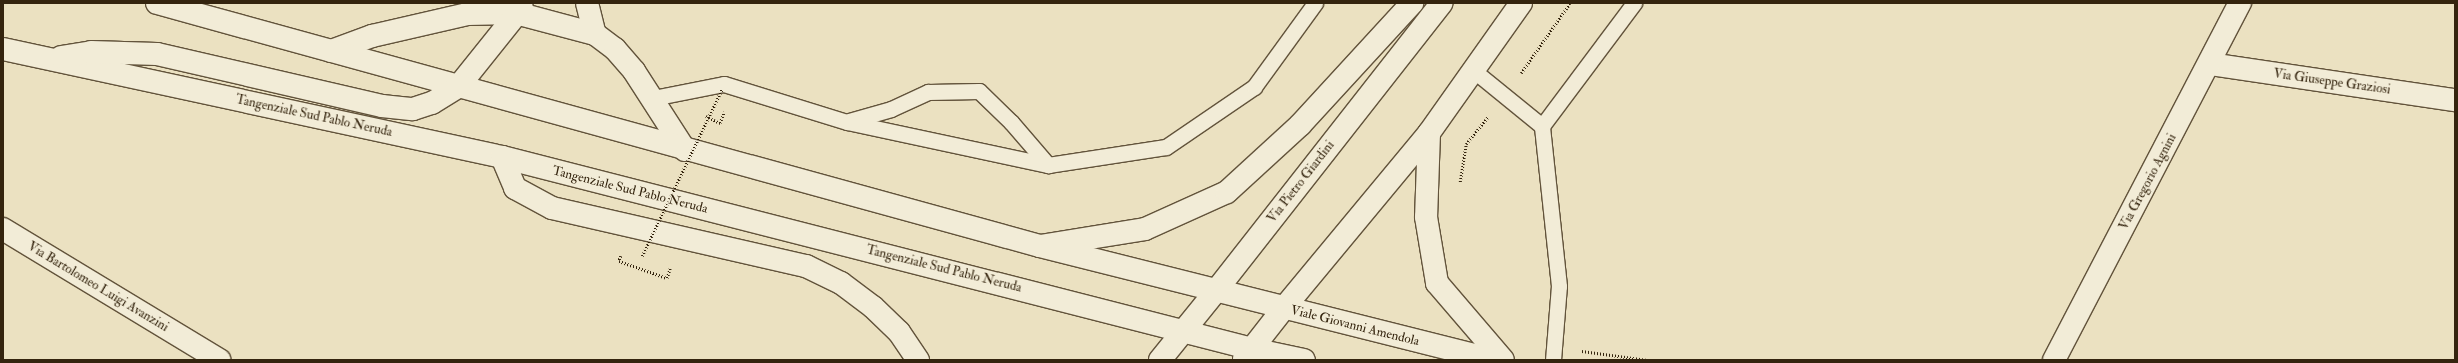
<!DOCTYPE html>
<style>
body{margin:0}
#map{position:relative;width:2458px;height:363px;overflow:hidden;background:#ebe1c1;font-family:"IM FELL Double Pica",serif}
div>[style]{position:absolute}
.path>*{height:2.5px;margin-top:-1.25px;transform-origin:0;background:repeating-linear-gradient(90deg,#34240e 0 1px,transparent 0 3px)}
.roads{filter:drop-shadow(1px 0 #62533b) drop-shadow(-1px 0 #62533b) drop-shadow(0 1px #62533b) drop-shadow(0 -1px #62533b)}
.service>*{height:15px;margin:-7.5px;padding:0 7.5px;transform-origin:7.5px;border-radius:7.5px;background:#f2ecd7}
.minor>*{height:22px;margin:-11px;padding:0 11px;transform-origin:11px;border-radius:11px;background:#f2ecd7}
.tertiary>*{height:22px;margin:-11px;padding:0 11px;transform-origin:11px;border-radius:11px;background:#f2ecd7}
.secondary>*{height:22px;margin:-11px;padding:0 11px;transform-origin:11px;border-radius:11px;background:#f2ecd7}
.path-bridge>*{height:2.5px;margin-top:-1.25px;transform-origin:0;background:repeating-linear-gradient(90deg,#34240e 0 1px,transparent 0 3px)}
span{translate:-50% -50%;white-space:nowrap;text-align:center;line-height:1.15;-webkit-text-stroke:3px #f2ecd7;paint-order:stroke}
.street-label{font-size:13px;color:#34240e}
.frame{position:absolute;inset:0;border:4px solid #34240e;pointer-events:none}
</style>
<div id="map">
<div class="path">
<i style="left:1521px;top:73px;width:85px;rotate:-55deg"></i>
<i style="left:706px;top:116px;width:16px;rotate:27deg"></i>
<i style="left:720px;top:123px;width:12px;rotate:-70deg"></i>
<i style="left:1460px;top:182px;width:38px;rotate:-81deg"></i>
<i style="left:1466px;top:144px;width:35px;rotate:-51deg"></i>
<i style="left:621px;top:256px;width:5px;rotate:112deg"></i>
<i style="left:619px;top:261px;width:51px;rotate:19.5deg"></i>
<i style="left:667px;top:278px;width:10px;rotate:-73deg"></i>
<i style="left:1582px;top:351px;width:66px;rotate:7.9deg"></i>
</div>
<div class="roads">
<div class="service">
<i style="left:1473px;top:70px;width:89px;rotate:39.1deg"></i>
<i style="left:653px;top:98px;width:72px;rotate:-11.2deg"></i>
<i style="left:724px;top:84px;width:129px;rotate:17.2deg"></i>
<i style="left:847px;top:122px;width:206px;rotate:12.1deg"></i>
<i style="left:1048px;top:165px;width:119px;rotate:-8.7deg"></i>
<i style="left:1166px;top:147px;width:107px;rotate:-34.3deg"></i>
<i style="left:1254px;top:87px;width:104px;rotate:-54deg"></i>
<i style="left:849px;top:121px;width:44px;rotate:-15.9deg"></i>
<i style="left:891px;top:109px;width:41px;rotate:-24.7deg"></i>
<i style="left:928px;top:92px;width:51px;rotate:-1.1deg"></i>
<i style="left:979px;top:91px;width:45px;rotate:44.1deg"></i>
<i style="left:1011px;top:122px;width:57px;rotate:49.3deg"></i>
<i style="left:1553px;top:360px;width:74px;rotate:-85.4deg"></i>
<i style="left:1559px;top:286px;width:161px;rotate:-96.1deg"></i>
<i style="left:1542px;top:126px;width:154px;rotate:-53.2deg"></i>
</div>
<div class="minor">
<i style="left:587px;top:3px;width:32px;rotate:76deg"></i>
<i style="left:595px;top:34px;width:25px;rotate:37deg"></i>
<i style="left:615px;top:49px;width:29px;rotate:49deg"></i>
<i style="left:634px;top:71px;width:94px;rotate:57.2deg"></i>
<i style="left:331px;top:51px;width:44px;rotate:-20.1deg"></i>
<i style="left:372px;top:36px;width:98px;rotate:-13deg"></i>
<i style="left:467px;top:14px;width:49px;rotate:-1.2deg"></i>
<i style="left:516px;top:13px;width:82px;rotate:14.9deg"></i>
<i style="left:2210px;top:64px;width:248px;rotate:8.4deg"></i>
<i style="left:458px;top:87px;width:102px;rotate:-51.3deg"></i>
<i style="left:3px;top:229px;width:253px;rotate:31.2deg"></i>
<i style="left:2054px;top:360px;width:403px;rotate:-62.5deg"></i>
</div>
<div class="tertiary">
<i style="left:1429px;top:133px;width:84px;rotate:92deg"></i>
<i style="left:1426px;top:217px;width:67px;rotate:80.5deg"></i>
<i style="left:1437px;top:283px;width:101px;rotate:49.4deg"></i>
<i style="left:1040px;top:246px;width:106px;rotate:-9.2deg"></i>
<i style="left:1145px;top:229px;width:90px;rotate:-24.3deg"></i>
<i style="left:1227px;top:192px;width:99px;rotate:-42.5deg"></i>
<i style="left:1300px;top:125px;width:166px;rotate:-47.4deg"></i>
<i style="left:1215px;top:292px;width:367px;rotate:-51.9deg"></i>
<i style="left:1283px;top:309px;width:229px;rotate:-50.3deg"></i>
<i style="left:1429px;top:133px;width:159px;rotate:-54.7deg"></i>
</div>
<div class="secondary">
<i style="left:157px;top:3px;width:916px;rotate:15.39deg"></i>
<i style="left:1040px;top:246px;width:469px;rotate:14.1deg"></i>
<i style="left:3px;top:49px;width:511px;rotate:12.21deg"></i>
<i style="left:502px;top:157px;width:774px;rotate:14.36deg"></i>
<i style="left:1252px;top:349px;width:53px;rotate:11.9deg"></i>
<i style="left:61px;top:57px;width:30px;rotate:-9deg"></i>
<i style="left:91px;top:52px;width:66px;rotate:1.7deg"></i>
<i style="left:157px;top:54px;width:231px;rotate:13deg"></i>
<i style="left:382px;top:106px;width:31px;rotate:6deg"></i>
<i style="left:413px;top:109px;width:20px;rotate:-18deg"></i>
<i style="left:432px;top:103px;width:31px;rotate:-32deg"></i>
<i style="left:502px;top:157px;width:34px;rotate:67deg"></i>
<i style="left:515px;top:188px;width:42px;rotate:28.4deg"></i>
<i style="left:552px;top:208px;width:261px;rotate:12.9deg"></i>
<i style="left:806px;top:266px;width:39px;rotate:26deg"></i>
<i style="left:841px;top:283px;width:40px;rotate:37deg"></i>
<i style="left:873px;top:307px;width:36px;rotate:44deg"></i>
<i style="left:899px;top:332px;width:34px;rotate:56deg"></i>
<i style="left:1244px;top:359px;width:63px;rotate:-52deg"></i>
<i style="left:1160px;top:360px;width:87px;rotate:-51deg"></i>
</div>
</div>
<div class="path-bridge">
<i style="left:642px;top:256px;width:185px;rotate:-64.4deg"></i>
</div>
<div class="street-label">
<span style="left:2332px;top:82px;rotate:8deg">Via Giuseppe Graziosi</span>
<span style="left:314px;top:116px;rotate:12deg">Tangenziale Sud Pablo Neruda</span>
<span style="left:1301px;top:182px;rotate:-52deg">Via Pietro Giardini</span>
<span style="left:2148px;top:182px;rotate:-62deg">Via Gregorio Agnini</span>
<span style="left:630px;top:190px;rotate:14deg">Tangenziale Sud Pablo Neruda</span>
<span style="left:944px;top:269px;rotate:14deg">Tangenziale Sud Pablo Neruda</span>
<span style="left:98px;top:287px;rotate:31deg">Via Bartolomeo Luigi Avanzini</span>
<span style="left:1355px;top:326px;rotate:14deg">Viale Giovanni Amendola</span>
</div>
<div class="frame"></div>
</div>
